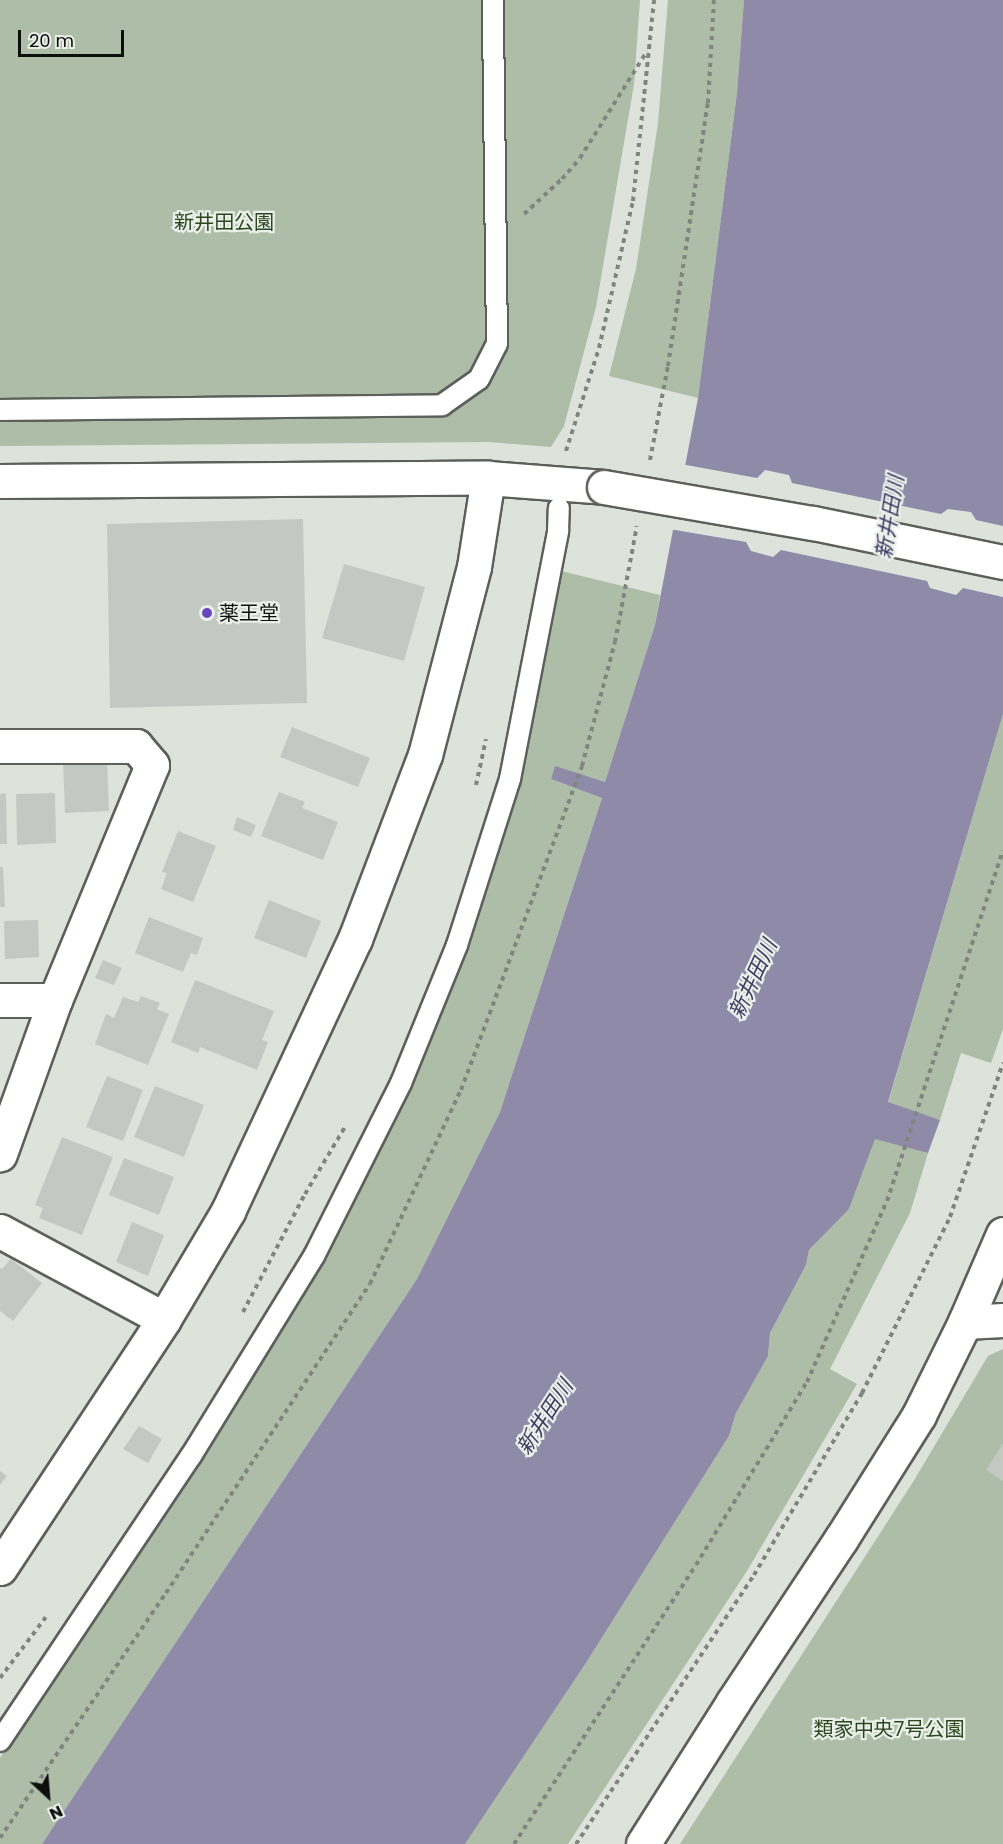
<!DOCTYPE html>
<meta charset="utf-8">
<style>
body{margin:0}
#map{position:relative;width:1003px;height:1844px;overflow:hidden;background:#dde2db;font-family:Poppins,"Noto Sans JP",sans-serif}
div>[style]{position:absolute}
.green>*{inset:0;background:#adbda7}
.water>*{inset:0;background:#8e8aa8}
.pier>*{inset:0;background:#dde2db}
.building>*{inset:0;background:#c4c8c2}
.path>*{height:4px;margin-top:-2px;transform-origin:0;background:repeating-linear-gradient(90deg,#818580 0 4.5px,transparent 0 9px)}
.roads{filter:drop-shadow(2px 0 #5c605a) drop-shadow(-2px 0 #5c605a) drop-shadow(0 2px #5c605a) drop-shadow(0 -2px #5c605a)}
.lane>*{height:20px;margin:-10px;padding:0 10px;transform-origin:10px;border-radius:10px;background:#fff}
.street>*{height:33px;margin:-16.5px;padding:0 16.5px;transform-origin:16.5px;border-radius:16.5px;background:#fff}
.secondary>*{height:33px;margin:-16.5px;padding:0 16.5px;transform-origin:16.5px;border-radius:16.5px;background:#fff}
.bridges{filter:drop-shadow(2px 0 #5c605a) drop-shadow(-2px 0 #5c605a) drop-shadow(0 2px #5c605a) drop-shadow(0 -2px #5c605a)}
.secondary-bridge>*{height:33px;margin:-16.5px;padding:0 16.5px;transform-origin:16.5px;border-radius:16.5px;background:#fff}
.dots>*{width:16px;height:16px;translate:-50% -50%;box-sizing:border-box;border:3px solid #eaefe9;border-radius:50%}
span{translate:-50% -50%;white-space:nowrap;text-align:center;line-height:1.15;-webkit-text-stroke:4.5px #eaefe9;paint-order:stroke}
.park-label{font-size:20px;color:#2b471e}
.poi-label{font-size:20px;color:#0d0f0d}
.left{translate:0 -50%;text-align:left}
.water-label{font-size:21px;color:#413864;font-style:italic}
.north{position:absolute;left:18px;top:1766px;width:60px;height:60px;-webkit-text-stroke:4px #eaefe9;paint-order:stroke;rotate:154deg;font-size:16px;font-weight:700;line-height:24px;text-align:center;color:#0d0f0d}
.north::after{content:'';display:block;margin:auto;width:21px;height:27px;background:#0d0f0d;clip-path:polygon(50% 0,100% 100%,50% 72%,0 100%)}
.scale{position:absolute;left:18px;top:30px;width:106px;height:27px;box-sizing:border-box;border:3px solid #0d0f0d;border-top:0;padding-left:8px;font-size:18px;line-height:21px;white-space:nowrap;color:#0d0f0d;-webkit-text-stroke:4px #eaefe9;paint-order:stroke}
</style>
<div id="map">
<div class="green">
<i style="clip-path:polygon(0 0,640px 0,634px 84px,596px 307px,564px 426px,551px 447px,489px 442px,0 446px)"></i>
<i style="clip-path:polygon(668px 0,744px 0,737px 93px,698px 398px,609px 376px,636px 269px,658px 123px)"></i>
<i style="clip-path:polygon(561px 571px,660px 595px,655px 625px,605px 782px,555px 767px,551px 779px,602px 798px,500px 1112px,417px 1279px,42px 1844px,0 1844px,0 1758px,201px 1457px,327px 1256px,413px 1077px,521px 772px)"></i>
<i style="clip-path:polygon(1003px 714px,1003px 1029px,991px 1063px,961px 1053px,940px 1120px,888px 1103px)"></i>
<i style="clip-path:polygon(875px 1138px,928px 1153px,910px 1213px,830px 1369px,857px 1384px,747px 1571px,568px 1844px,465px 1844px,584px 1666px,729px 1436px,736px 1413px,768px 1356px,770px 1333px,806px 1265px,809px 1250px,849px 1209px)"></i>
<i style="clip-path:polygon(1003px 1349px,1003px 1844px,680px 1844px,913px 1482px,988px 1356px)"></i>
</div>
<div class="water">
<i style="clip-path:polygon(744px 0,1003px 0,1003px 714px,888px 1102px,940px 1120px,928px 1153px,875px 1139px,849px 1209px,809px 1250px,806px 1265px,770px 1333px,768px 1356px,736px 1413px,729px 1436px,584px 1666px,465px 1844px,42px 1844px,417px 1279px,500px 1112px,602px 798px,551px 779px,555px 766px,605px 782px,655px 625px,698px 398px,737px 93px)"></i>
</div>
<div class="pier">
<i style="clip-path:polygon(681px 464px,757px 478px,765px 470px,789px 475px,792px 483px,941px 514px,948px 509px,971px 512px,976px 520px,1003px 526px,1003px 597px,963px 588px,956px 595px,930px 588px,927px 581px,781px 550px,773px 557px,751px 551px,746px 542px,669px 529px)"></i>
</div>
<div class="building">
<i style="clip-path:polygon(303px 519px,307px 703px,110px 708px,107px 524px)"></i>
<i style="clip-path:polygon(344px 564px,425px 587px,404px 661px,322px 638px)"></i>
<i style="clip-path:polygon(292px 727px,370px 758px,358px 787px,280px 757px)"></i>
<i style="clip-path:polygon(107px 760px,109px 811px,65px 813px,63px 761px)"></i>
<i style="clip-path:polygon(279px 792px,305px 802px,302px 808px,338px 822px,323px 860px,261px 836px)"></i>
<i style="clip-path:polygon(6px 793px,7px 844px,0 844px,0 794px)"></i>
<i style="clip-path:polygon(55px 793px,56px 843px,17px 845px,16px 794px)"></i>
<i style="clip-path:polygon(237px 817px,256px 825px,251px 837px,233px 830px)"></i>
<i style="clip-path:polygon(178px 831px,216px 846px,193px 902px,161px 889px,167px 873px,162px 872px)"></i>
<i style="clip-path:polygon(0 867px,3px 867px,5px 907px,0 907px)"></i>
<i style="clip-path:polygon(269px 900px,321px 921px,306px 958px,254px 938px)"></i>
<i style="clip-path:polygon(149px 917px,203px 938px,197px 955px,191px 953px,183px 972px,135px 953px)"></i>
<i style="clip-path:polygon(38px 920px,39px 957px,5px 959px,4px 921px)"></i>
<i style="clip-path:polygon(103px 960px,122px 968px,114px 985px,95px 978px)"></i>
<i style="clip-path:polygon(195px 980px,274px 1011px,262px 1040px,268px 1042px,257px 1070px,200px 1047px,198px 1053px,171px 1042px)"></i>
<i style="clip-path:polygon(141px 996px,160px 1003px,157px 1009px,169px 1014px,148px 1065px,95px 1044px,106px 1014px,114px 1018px,123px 997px,138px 1002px)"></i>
<i style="clip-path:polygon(107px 1076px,143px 1090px,123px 1141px,86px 1127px)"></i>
<i style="clip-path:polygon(155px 1086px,204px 1105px,184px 1157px,134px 1137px)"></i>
<i style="clip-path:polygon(62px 1137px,113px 1157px,82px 1235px,39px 1218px,43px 1208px,35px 1205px)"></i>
<i style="clip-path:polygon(124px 1158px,174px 1177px,159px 1215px,109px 1195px)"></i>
<i style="clip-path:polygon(132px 1222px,164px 1235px,148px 1276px,116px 1262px)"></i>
<i style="clip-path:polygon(11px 1259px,42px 1283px,13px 1321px,0 1311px,0 1268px,2px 1269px)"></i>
<i style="clip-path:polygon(139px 1426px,162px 1439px,148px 1463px,123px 1449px)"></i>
<i style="clip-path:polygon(1003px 1443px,1003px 1481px,986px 1470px)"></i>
<i style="clip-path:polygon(0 1471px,7px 1476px,0 1485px)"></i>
</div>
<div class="path">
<i style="left:524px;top:214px;width:52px;rotate:-42.6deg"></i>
<i style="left:562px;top:179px;width:28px;rotate:-49deg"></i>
<i style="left:580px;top:158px;width:126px;rotate:-57.9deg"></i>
<i style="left:566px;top:451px;width:108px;rotate:-72.2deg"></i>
<i style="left:599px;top:348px;width:151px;rotate:-77deg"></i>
<i style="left:633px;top:201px;width:202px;rotate:-84deg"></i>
<i style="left:650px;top:460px;width:96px;rotate:-79.2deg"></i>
<i style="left:668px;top:366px;width:266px;rotate:-81.4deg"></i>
<i style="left:708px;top:103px;width:103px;rotate:-86.7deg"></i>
<i style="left:476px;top:785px;width:47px;rotate:-77.7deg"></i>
<i style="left:243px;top:1312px;width:133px;rotate:-62.3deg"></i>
<i style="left:305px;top:1194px;width:78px;rotate:-59.2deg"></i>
<i style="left:0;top:1678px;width:76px;rotate:-53deg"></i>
<i style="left:0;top:1838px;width:296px;rotate:-55.9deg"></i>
<i style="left:166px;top:1593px;width:370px;rotate:-56.6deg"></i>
<i style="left:370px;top:1284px;width:214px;rotate:-64.9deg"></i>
<i style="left:461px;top:1090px;width:346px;rotate:-69.5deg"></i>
<i style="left:582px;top:766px;width:128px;rotate:-75.1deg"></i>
<i style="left:615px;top:642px;width:118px;rotate:-79.3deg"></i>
<i style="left:514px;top:1844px;width:333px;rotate:-56.9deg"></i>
<i style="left:696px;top:1565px;width:214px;rotate:-58.8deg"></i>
<i style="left:807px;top:1382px;width:198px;rotate:-66.2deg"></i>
<i style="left:887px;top:1201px;width:369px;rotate:-71.7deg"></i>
<i style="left:576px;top:1844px;width:323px;rotate:-56.5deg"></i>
<i style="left:754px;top:1575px;width:212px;rotate:-59.3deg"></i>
<i style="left:862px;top:1393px;width:197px;rotate:-63.4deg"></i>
<i style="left:950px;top:1217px;width:163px;rotate:-71deg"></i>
</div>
<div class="roads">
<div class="lane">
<i style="left:0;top:410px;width:442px;rotate:-0.6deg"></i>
<i style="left:442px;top:405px;width:45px;rotate:-35.1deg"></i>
<i style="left:479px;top:379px;width:39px;rotate:-63deg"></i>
<i style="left:497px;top:344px;width:344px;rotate:-90.7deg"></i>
<i style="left:0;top:1741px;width:343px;rotate:-56.2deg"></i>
<i style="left:191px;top:1456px;width:235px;rotate:-58.4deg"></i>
<i style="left:314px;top:1256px;width:194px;rotate:-63.3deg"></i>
<i style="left:401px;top:1083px;width:149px;rotate:-67.9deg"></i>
<i style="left:457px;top:945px;width:174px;rotate:-72.3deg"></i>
<i style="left:510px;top:779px;width:253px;rotate:-79deg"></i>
<i style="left:558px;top:531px;width:23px;rotate:-88deg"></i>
</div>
<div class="street">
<i style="left:0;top:746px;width:136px"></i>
<i style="left:136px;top:746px;width:25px;rotate:50deg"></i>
<i style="left:152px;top:765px;width:254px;rotate:112.4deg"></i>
<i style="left:55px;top:1000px;width:164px;rotate:109.7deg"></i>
<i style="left:0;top:1000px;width:55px"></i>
<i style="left:0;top:1231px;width:186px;rotate:28.2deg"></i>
<i style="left:1003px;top:1234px;width:96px;rotate:113.4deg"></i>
<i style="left:965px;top:1322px;width:38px;rotate:-3deg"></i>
<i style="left:0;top:1568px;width:298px;rotate:-56.6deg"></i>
<i style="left:164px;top:1319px;width:126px;rotate:-59.3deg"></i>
<i style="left:228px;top:1211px;width:300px;rotate:-65deg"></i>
<i style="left:355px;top:939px;width:197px;rotate:-69.2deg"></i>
<i style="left:425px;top:755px;width:194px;rotate:-75.4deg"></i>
<i style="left:474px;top:567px;width:90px;rotate:-81.1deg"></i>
</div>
<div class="secondary">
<i style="left:0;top:481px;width:488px;rotate:-0.4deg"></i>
<i style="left:488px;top:478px;width:116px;rotate:4.4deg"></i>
<i style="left:643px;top:1844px;width:168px;rotate:-57.6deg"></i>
<i style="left:733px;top:1702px;width:196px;rotate:-56.5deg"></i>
<i style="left:841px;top:1539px;width:146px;rotate:-57.8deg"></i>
<i style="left:919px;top:1415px;width:104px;rotate:-63.7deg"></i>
</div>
</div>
<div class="bridges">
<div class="secondary-bridge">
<i style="left:604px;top:487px;width:212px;rotate:9.8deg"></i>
<i style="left:813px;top:523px;width:194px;rotate:11.6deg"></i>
</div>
</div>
<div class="dots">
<i style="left:207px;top:613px;background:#6946bf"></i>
</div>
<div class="park-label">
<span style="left:224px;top:222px">新井田公園</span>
<span style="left:889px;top:1729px">類家中央7号公園</span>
</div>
<div class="poi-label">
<span class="left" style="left:219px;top:613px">薬王堂</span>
</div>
<div class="water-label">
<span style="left:890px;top:517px;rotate:-81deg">新井田川</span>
<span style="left:753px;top:979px;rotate:-65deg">新井田川</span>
<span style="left:545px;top:1417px;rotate:-57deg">新井田川</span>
</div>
<div class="north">N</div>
<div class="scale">20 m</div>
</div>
